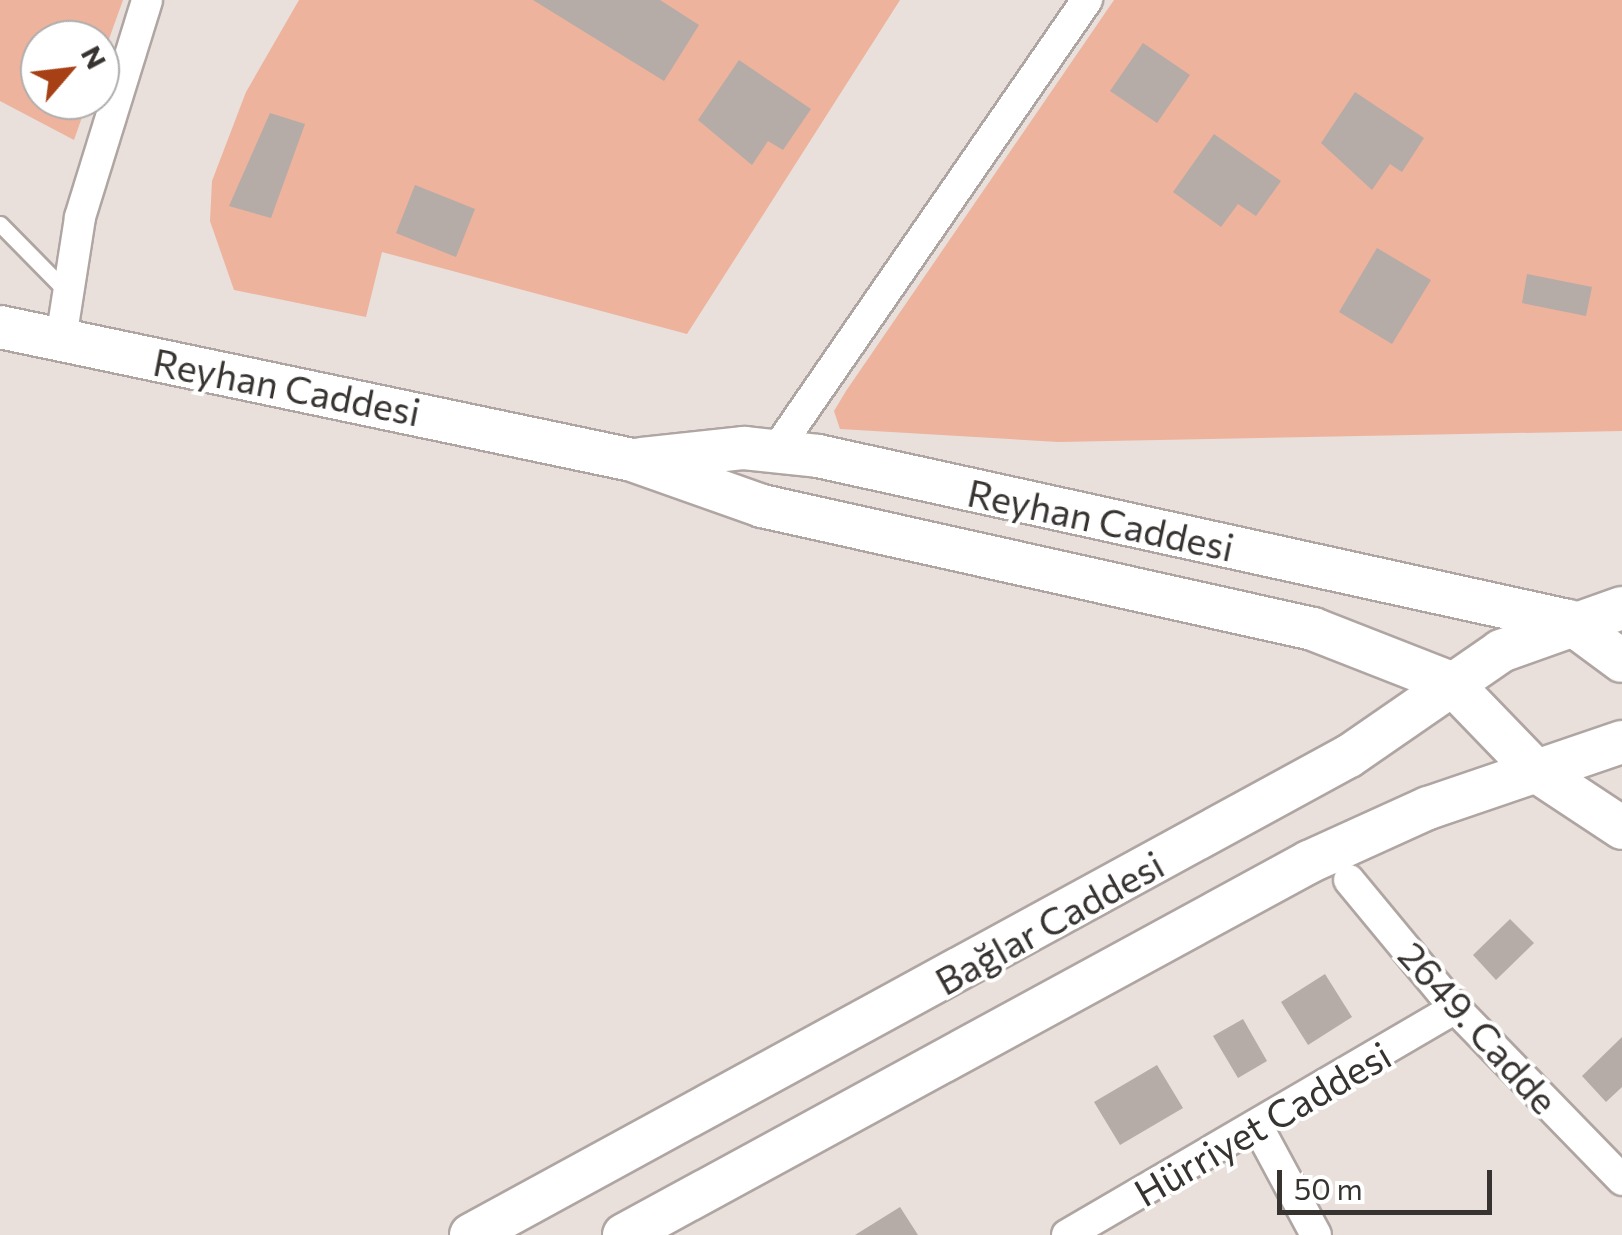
<!DOCTYPE html>
<meta charset="utf-8">
<style>
body{margin:0}
#map{position:relative;width:1622px;height:1235px;overflow:hidden;background:#e9dfdb;font-family:Commissioner,sans-serif}
div>[style]{position:absolute}
.green>*{inset:0;background:#edb39d}
.building>*{inset:0;background:#b5aba7}
.roads{filter:drop-shadow(2px 0 #afa5a2) drop-shadow(-2px 0 #afa5a2) drop-shadow(0 2px #afa5a2) drop-shadow(0 -2px #afa5a2)}
.lane>*{height:15px;margin:-7.5px;padding:0 7.5px;transform-origin:7.5px;border-radius:7.5px;background:#fff}
.street>*{height:30px;margin:-15px;padding:0 15px;transform-origin:15px;border-radius:15px;background:#fff}
.secondary>*{height:42px;margin:-21px;padding:0 21px;transform-origin:21px;border-radius:21px;background:#fff}
span{translate:-50% -50%;white-space:nowrap;text-align:center;line-height:1.15;-webkit-text-stroke:8px #fff;paint-order:stroke}
.street-label{font-size:38px;color:#373331}
.north{position:absolute;left:20px;top:20px;width:100px;height:100px;box-sizing:border-box;background:#fff;border:2px solid #afadad;border-radius:50%;rotate:62deg;font-size:28px;font-weight:700;line-height:40px;text-align:center;color:#373331}
.north::after{content:'';display:block;margin:auto;width:35px;height:45px;background:#a74115;clip-path:polygon(50% 0,100% 100%,50% 72%,0 100%)}
.scale{position:absolute;left:1277px;top:1170px;width:215px;height:45px;box-sizing:border-box;border:5px solid #373331;border-top:0;padding-left:12px;font-size:30px;line-height:35px;white-space:nowrap;color:#373331;-webkit-text-stroke:8px #fff;paint-order:stroke}
</style>
<div id="map">
<div class="green">
<i style="clip-path:polygon(0 0,123px 0,100px 64px,100px 40px,40px 40px,40px 100px,88px 100px,74px 140px,0 101px)"></i>
<i style="clip-path:polygon(299px 0,900px 0,687px 334px,382px 252px,366px 317px,234px 290px,210px 221px,212px 181px,246px 92px)"></i>
<i style="clip-path:polygon(1114px 0,1622px 0,1622px 431px,1058px 442px,840px 429px,834px 411px,846px 391px)"></i>
</div>
<div class="building">
<i style="clip-path:polygon(533px 0,660px 0,699px 25px,664px 81px)"></i>
<i style="clip-path:polygon(1143px 43px,1190px 75px,1157px 123px,1110px 91px)"></i>
<i style="clip-path:polygon(739px 60px,811px 109px,783px 150px,768px 141px,752px 165px,698px 120px)"></i>
<i style="clip-path:polygon(1355px 92px,1424px 138px,1402px 172px,1390px 164px,1372px 190px,1321px 143px)"></i>
<i style="clip-path:polygon(270px 113px,305px 124px,271px 218px,229px 206px)"></i>
<i style="clip-path:polygon(1214px 134px,1281px 181px,1256px 216px,1238px 204px,1221px 227px,1173px 192px)"></i>
<i style="clip-path:polygon(415px 185px,475px 209px,456px 257px,396px 233px)"></i>
<i style="clip-path:polygon(1377px 248px,1431px 280px,1392px 344px,1339px 312px)"></i>
<i style="clip-path:polygon(1527px 274px,1592px 287px,1586px 316px,1522px 303px)"></i>
<i style="clip-path:polygon(1510px 919px,1534px 943px,1496px 980px,1473px 955px)"></i>
<i style="clip-path:polygon(1325px 974px,1352px 1017px,1308px 1045px,1281px 1002px)"></i>
<i style="clip-path:polygon(1243px 1019px,1267px 1061px,1238px 1078px,1213px 1036px)"></i>
<i style="clip-path:polygon(1622px 1037px,1622px 1087px,1606px 1102px,1582px 1076px)"></i>
<i style="clip-path:polygon(1157px 1065px,1183px 1108px,1120px 1145px,1094px 1102px)"></i>
<i style="clip-path:polygon(900px 1207px,918px 1235px,855px 1235px)"></i>
</div>
<div class="roads">
<div class="lane">
<i style="left:0;top:224px;width:95px;rotate:45.4deg"></i>
</div>
<div class="street">
<i style="left:61px;top:339px;width:123px;rotate:-81.1deg"></i>
<i style="left:80px;top:217px;width:227px;rotate:-72.8deg"></i>
<i style="left:777px;top:449px;width:546px;rotate:-55.38deg"></i>
<i style="left:1349px;top:880px;width:166px;rotate:50.4deg"></i>
<i style="left:1455px;top:1008px;width:240px;rotate:45.8deg"></i>
<i style="left:1259px;top:1129px;width:120px;rotate:61.7deg"></i>
<i style="left:1067px;top:1235px;width:450px;rotate:-30.3deg"></i>
</div>
<div class="secondary">
<i style="left:0;top:327px;width:646px;rotate:11.88deg"></i>
<i style="left:632px;top:460px;width:138px;rotate:19.5deg"></i>
<i style="left:762px;top:506px;width:565px;rotate:12.58deg"></i>
<i style="left:1313px;top:629px;width:148px;rotate:21.4deg"></i>
<i style="left:1451px;top:683px;width:122px;rotate:46deg"></i>
<i style="left:1536px;top:771px;width:103px;rotate:33.5deg"></i>
<i style="left:642px;top:459px;width:103px;rotate:-6.2deg"></i>
<i style="left:744px;top:448px;width:74px;rotate:6.2deg"></i>
<i style="left:818px;top:456px;width:768px;rotate:12.41deg"></i>
<i style="left:1568px;top:621px;width:67px;rotate:36.5deg"></i>
<i style="left:471px;top:1235px;width:1000px;rotate:-28.62deg"></i>
<i style="left:1349px;top:756px;width:185px;rotate:-34.6deg"></i>
<i style="left:1501px;top:651px;width:128px;rotate:-19.6deg"></i>
<i style="left:624px;top:1235px;width:780px;rotate:-28.57deg"></i>
<i style="left:1309px;top:862px;width:131px;rotate:-24.4deg"></i>
<i style="left:1428px;top:808px;width:205px;rotate:-18.8deg"></i>
</div>
</div>
<div class="street-label">
<span style="left:287px;top:386px;rotate:11deg">Reyhan Caddesi</span>
<span style="left:1101px;top:519px;rotate:12deg">Reyhan Caddesi</span>
<span style="left:1049px;top:922px;rotate:-29deg">Bağlar Caddesi</span>
<span style="left:1479px;top:1027px;rotate:48deg">2649. Cadde</span>
<span style="left:1262px;top:1123px;rotate:-30deg">Hürriyet Caddesi</span>
</div>
<div class="north">N</div>
<div class="scale">50 m</div>
</div>
